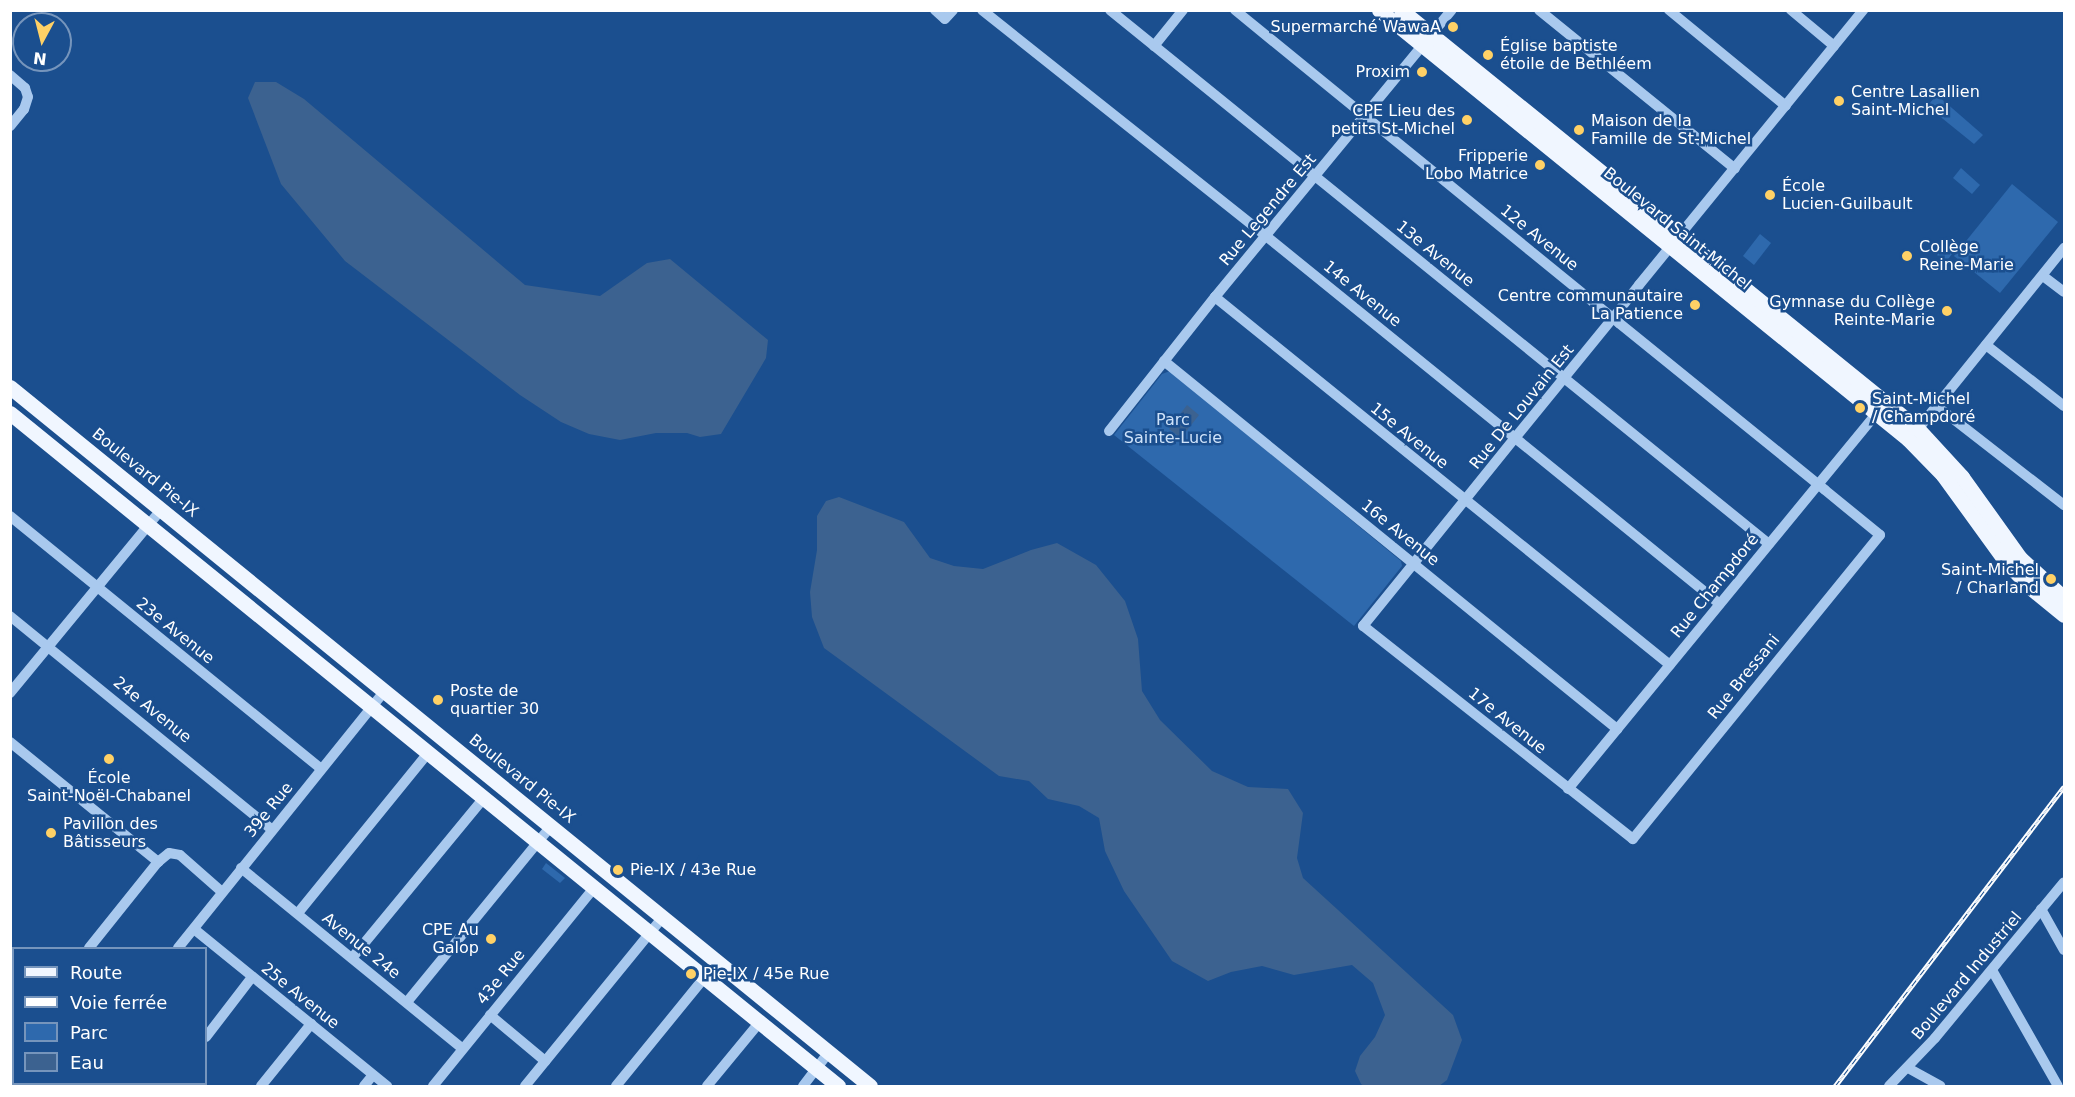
<!DOCTYPE html>
<meta charset="utf-8">
<style>
body{margin:0}
#map{position:relative;width:2075px;height:1097px;overflow:hidden;background:#1b4f8f;font-family:"DejaVu Sans",sans-serif}
div>[style]{position:absolute}
.green>*{inset:0;background:#2e69ad}
.water>*{inset:0;background:#3c6290}
.minor>*{height:10px;margin:-5px;padding:0 5px;transform-origin:5px;border-radius:5px;background:#a9c9ee}
.major>*{height:15px;margin:-7.5px;padding:0 7.5px;transform-origin:7.5px;border-radius:7.5px;background:#f0f6ff}
.rail>*{height:4.5px;margin-top:-2.25px;transform-origin:0;background:repeating-linear-gradient(90deg,#1b4f8f 0 7px,#fff 0 14px);box-sizing:border-box;border-block:2px solid #fff}
.dots>*{width:16px;height:16px;translate:-50% -50%;box-sizing:border-box;border:3px solid #1b4f8f;border-radius:50%}
span{translate:-50% -50%;white-space:nowrap;text-align:center;line-height:1.15;-webkit-text-stroke:5px #1b4f8f;paint-order:stroke}
.poi-label{font-size:16px;color:#fff}
.right{translate:-100% -50%;text-align:right}
.left{translate:0 -50%;text-align:left}
.street-label{font-size:16px;color:#fff}
.park-label{font-size:16px;color:#cfe3fa}
.frame{position:absolute;inset:0;border:12px solid #fff;pointer-events:none}
.legend{position:absolute;left:12px;top:947px;width:195px;height:138px;box-sizing:border-box;background:#1b4f8f;border:2px solid #7695bc;margin:0;padding:8px 10px;list-style:none;font-size:18px;color:#fff}
.legend li{display:flex;align-items:center;gap:12px;height:30px}
.legend b{width:30px;border:2px solid #7695bc}
.north{position:absolute;left:12px;top:12px;width:60px;height:60px;box-sizing:border-box;background:#1b4f8f;border:2px solid #7695bc;border-radius:50%;rotate:187deg;font-size:16px;font-weight:700;line-height:24px;text-align:center;color:#fff}
.north::after{content:'';display:block;margin:auto;width:21px;height:27px;background:#ffd166;clip-path:polygon(50% 0,100% 100%,50% 72%,0 100%)}
</style>
<div id="map">
<div class="green">
<i style="clip-path:polygon(1937px 95px,1983px 135px,1974px 144px,1927px 106px)"></i>
<i style="clip-path:polygon(1961px 168px,1980px 185px,1972px 194px,1953px 178px)"></i>
<i style="clip-path:polygon(2012px 184px,2058px 222px,2000px 293px,1954px 256px)"></i>
<i style="clip-path:polygon(1760px 234px,1771px 243px,1754px 265px,1743px 256px)"></i>
<i style="clip-path:polygon(1950px 240px,1958px 246px,1946px 262px,1937px 255px)"></i>
<i style="clip-path:polygon(1170px 371px,1401px 561px,1402px 566px,1354px 626px,1114px 435px,1162px 374px)"></i>
<i style="clip-path:polygon(546px 863px,565px 878px,560px 883px,542px 869px)"></i>
</div>
<div class="water">
<i style="clip-path:polygon(255px 82px,276px 82px,304px 99px,525px 285px,600px 296px,647px 263px,670px 259px,768px 340px,766px 358px,721px 434px,700px 437px,687px 433px,656px 433px,620px 440px,589px 434px,561px 422px,520px 395px,345px 261px,281px 184px,248px 98px)"></i>
<i style="clip-path:polygon(1187px 405px,1199px 415px,1181px 438px,1169px 429px)"></i>
<i style="clip-path:polygon(839px 497px,904px 522px,930px 558px,954px 566px,983px 569px,1031px 550px,1057px 543px,1096px 565px,1125px 601px,1138px 639px,1142px 691px,1160px 720px,1212px 771px,1248px 787px,1288px 789px,1303px 813px,1297px 858px,1303px 878px,1453px 1015px,1462px 1040px,1447px 1080px,1439px 1086px,1364px 1086px,1361px 1084px,1355px 1071px,1360px 1056px,1375px 1037px,1385px 1015px,1373px 983px,1352px 965px,1294px 975px,1262px 966px,1231px 972px,1208px 981px,1172px 961px,1124px 891px,1105px 851px,1099px 818px,1079px 806px,1048px 799px,1029px 781px,999px 776px,824px 648px,812px 617px,810px 592px,817px 550px,817px 516px,826px 501px)"></i>
</div>
<div class="minor">
<i style="left:935px;top:10px;width:13px;rotate:42deg"></i>
<i style="left:945px;top:19px;width:12px;rotate:-48deg"></i>
<i style="left:982px;top:10px;width:363px;rotate:38.5deg"></i>
<i style="left:1266px;top:236px;width:584px;rotate:39.03deg"></i>
<i style="left:1110px;top:10px;width:848px;rotate:39.02deg"></i>
<i style="left:1235px;top:10px;width:168px;rotate:39.2deg"></i>
<i style="left:1365px;top:116px;width:320px;rotate:39.2deg"></i>
<i style="left:1613px;top:318px;width:8px;rotate:40deg"></i>
<i style="left:1619px;top:323px;width:265px;rotate:39deg"></i>
<i style="left:1825px;top:490px;width:71px;rotate:39.3deg"></i>
<i style="left:1880px;top:535px;width:392px;rotate:129.1deg"></i>
<i style="left:1633px;top:839px;width:344px;rotate:-141.7deg"></i>
<i style="left:1363px;top:626px;width:81px;rotate:-51deg"></i>
<i style="left:1414px;top:563px;width:161px;rotate:-51.1deg"></i>
<i style="left:1515px;top:438px;width:155px;rotate:-50.8deg"></i>
<i style="left:1613px;top:318px;width:42px;rotate:-51.8deg"></i>
<i style="left:1639px;top:285px;width:355px;rotate:-50.8deg"></i>
<i style="left:1539px;top:10px;width:252px;rotate:39deg"></i>
<i style="left:1669px;top:10px;width:151px;rotate:39.4deg"></i>
<i style="left:1791px;top:10px;width:56px;rotate:39.9deg"></i>
<i style="left:1154px;top:46px;width:46px;rotate:-51.1deg"></i>
<i style="left:10px;top:75px;width:20px;rotate:41deg"></i>
<i style="left:25px;top:88px;width:9px;rotate:72deg"></i>
<i style="left:28px;top:97px;width:13px;rotate:108deg"></i>
<i style="left:24px;top:109px;width:22px;rotate:129deg"></i>
<i style="left:2043px;top:276px;width:26px;rotate:37deg"></i>
<i style="left:1215px;top:297px;width:585px;rotate:38.97deg"></i>
<i style="left:1986px;top:345px;width:99px;rotate:38deg"></i>
<i style="left:1164px;top:361px;width:584px;rotate:39.09deg"></i>
<i style="left:1938px;top:407px;width:160px;rotate:37.9deg"></i>
<i style="left:1918px;top:429px;width:233px;rotate:-51.1deg"></i>
<i style="left:1109px;top:431px;width:171px;rotate:-51.7deg"></i>
<i style="left:1215px;top:297px;width:372px;rotate:-50.5deg"></i>
<i style="left:10px;top:516px;width:401px;rotate:39.1deg"></i>
<i style="left:10px;top:616px;width:338px;rotate:39.2deg"></i>
<i style="left:10px;top:693px;width:237px;rotate:-50.5deg"></i>
<i style="left:10px;top:742px;width:191px;rotate:39deg"></i>
<i style="left:1568px;top:789px;width:490px;rotate:-50.6deg"></i>
<i style="left:241px;top:868px;width:285px;rotate:39.2deg"></i>
<i style="left:2041px;top:909px;width:47px;rotate:60.7deg"></i>
<i style="left:298px;top:913px;width:206px;rotate:-50.9deg"></i>
<i style="left:194px;top:929px;width:249px;rotate:39.1deg"></i>
<i style="left:89px;top:948px;width:110px;rotate:-51.3deg"></i>
<i style="left:158px;top:862px;width:14px;rotate:-39deg"></i>
<i style="left:169px;top:853px;width:11px;rotate:10deg"></i>
<i style="left:180px;top:855px;width:56px;rotate:41.4deg"></i>
<i style="left:178px;top:948px;width:330px;rotate:-51.2deg"></i>
<i style="left:352px;top:958px;width:207px;rotate:-50.5deg"></i>
<i style="left:1992px;top:970px;width:133px;rotate:60.4deg"></i>
<i style="left:407px;top:1002px;width:227px;rotate:-50.7deg"></i>
<i style="left:490px;top:1015px;width:72px;rotate:39.9deg"></i>
<i style="left:206px;top:1037px;width:76px;rotate:-52.5deg"></i>
<i style="left:10px;top:1049px;width:4px;rotate:27deg"></i>
<i style="left:1908px;top:1068px;width:37px;rotate:29deg"></i>
<i style="left:53px;top:1084px;width:4px;rotate:27deg"></i>
<i style="left:186px;top:1084px;width:4px;rotate:34deg"></i>
<i style="left:174px;top:1086px;width:3px;rotate:-45deg"></i>
<i style="left:261px;top:1086px;width:80px;rotate:-51.1deg"></i>
<i style="left:364px;top:1086px;width:14px;rotate:-51deg"></i>
<i style="left:433px;top:1086px;width:255px;rotate:-50.9deg"></i>
<i style="left:525px;top:1086px;width:218px;rotate:-50.8deg"></i>
<i style="left:616px;top:1086px;width:139px;rotate:-50.8deg"></i>
<i style="left:707px;top:1086px;width:82px;rotate:-50.5deg"></i>
<i style="left:803px;top:1086px;width:43px;rotate:-52.6deg"></i>
<i style="left:1889px;top:1086px;width:66px;rotate:-46.2deg"></i>
<i style="left:1935px;top:1038px;width:202px;rotate:-50.4deg"></i>
</div>
<div class="major">
<i style="left:1379px;top:10px;width:681px;rotate:39.04deg"></i>
<i style="left:1908px;top:439px;width:50px;rotate:45.8deg"></i>
<i style="left:1943px;top:475px;width:107px;rotate:54.1deg"></i>
<i style="left:2006px;top:562px;width:37px;rotate:46deg"></i>
<i style="left:2032px;top:589px;width:41px;rotate:39.1deg"></i>
<i style="left:1401px;top:10px;width:665px;rotate:39.02deg"></i>
<i style="left:1918px;top:429px;width:65px;rotate:47.5deg"></i>
<i style="left:1962px;top:477px;width:100px;rotate:54.4deg"></i>
<i style="left:2020px;top:558px;width:59px;rotate:42.3deg"></i>
<i style="left:10px;top:387px;width:1108px;rotate:39.1deg"></i>
<i style="left:10px;top:413px;width:1067px;rotate:39.1deg"></i>
</div>
<div class="rail">
<i style="left:1835px;top:1086px;width:377px;rotate:-52.6deg"></i>
</div>
<div class="dots">
<i style="left:1453px;top:27px;background:#ffd166"></i>
<i style="left:1488px;top:55px;background:#ffd166"></i>
<i style="left:1422px;top:72px;background:#ffd166"></i>
<i style="left:1839px;top:101px;background:#ffd166"></i>
<i style="left:1467px;top:120px;background:#ffd166"></i>
<i style="left:1579px;top:130px;background:#ffd166"></i>
<i style="left:1540px;top:165px;background:#ffd166"></i>
<i style="left:1770px;top:195px;background:#ffd166"></i>
<i style="left:1907px;top:256px;background:#ffd166"></i>
<i style="left:1695px;top:305px;background:#ffd166"></i>
<i style="left:1947px;top:311px;background:#ffd166"></i>
<i style="left:1860px;top:408px;background:#ffd166"></i>
<i style="left:2051px;top:579px;background:#ffd166"></i>
<i style="left:438px;top:700px;background:#ffd166"></i>
<i style="left:109px;top:759px;background:#ffd166"></i>
<i style="left:51px;top:833px;background:#ffd166"></i>
<i style="left:618px;top:870px;background:#ffd166"></i>
<i style="left:491px;top:939px;background:#ffd166"></i>
<i style="left:691px;top:974px;background:#ffd166"></i>
</div>
<div class="poi-label">
<span class="right" style="left:1441px;top:27px">Supermarché WawaA</span>
<span class="left" style="left:1500px;top:55px">Église baptiste<br>étoile de Bethléem</span>
<span class="right" style="left:1410px;top:72px">Proxim</span>
<span class="left" style="left:1851px;top:101px">Centre Lasallien<br>Saint-Michel</span>
<span class="right" style="left:1455px;top:120px">CPE Lieu des<br>petits St-Michel</span>
<span class="left" style="left:1591px;top:130px">Maison de la<br>Famille de St-Michel</span>
<span class="right" style="left:1528px;top:165px">Fripperie<br>Lobo Matrice</span>
<span class="left" style="left:1782px;top:195px">École<br>Lucien-Guilbault</span>
<span class="left" style="left:1919px;top:256px">Collège<br>Reine-Marie</span>
<span class="right" style="left:1683px;top:305px">Centre communautaire<br>La Patience</span>
<span class="right" style="left:1935px;top:311px">Gymnase du Collège<br>Reinte-Marie</span>
<span class="left" style="left:1872px;top:408px">Saint-Michel<br>/ Champdoré</span>
<span class="right" style="left:2039px;top:579px">Saint-Michel<br>/ Charland</span>
<span class="left" style="left:450px;top:700px">Poste de<br>quartier 30</span>
<span style="left:109px;top:787px">École<br>Saint-Noël-Chabanel</span>
<span class="left" style="left:63px;top:833px">Pavillon des<br>Bâtisseurs</span>
<span class="left" style="left:630px;top:870px">Pie-IX / 43e Rue</span>
<span class="right" style="left:479px;top:939px">CPE Au<br>Galop</span>
<span class="left" style="left:703px;top:974px">Pie-IX / 45e Rue</span>
</div>
<div class="street-label">
<span style="left:1268px;top:210px;rotate:-50deg">Rue Legendre Est</span>
<span style="left:1677px;top:229px;rotate:39deg">Boulevard Saint-Michel</span>
<span style="left:1539px;top:238px;rotate:39deg">12e Avenue</span>
<span style="left:1435px;top:254px;rotate:39deg">13e Avenue</span>
<span style="left:1362px;top:294px;rotate:39deg">14e Avenue</span>
<span style="left:1522px;top:407px;rotate:-51deg">Rue De Louvain Est</span>
<span style="left:1409px;top:436px;rotate:39deg">15e Avenue</span>
<span style="left:145px;top:473px;rotate:39deg">Boulevard Pie-IX</span>
<span style="left:1400px;top:533px;rotate:39deg">16e Avenue</span>
<span style="left:1715px;top:586px;rotate:-51deg">Rue Champdoré</span>
<span style="left:175px;top:631px;rotate:39deg">23e Avenue</span>
<span style="left:1744px;top:677px;rotate:-51deg">Rue Bressani</span>
<span style="left:152px;top:710px;rotate:39deg">24e Avenue</span>
<span style="left:1507px;top:721px;rotate:39deg">17e Avenue</span>
<span style="left:522px;top:779px;rotate:39deg">Boulevard Pie-IX</span>
<span style="left:269px;top:810px;rotate:-51deg">39e Rue</span>
<span style="left:361px;top:946px;rotate:39deg">Avenue 24e</span>
<span style="left:1967px;top:976px;rotate:-50deg">Boulevard Industriel</span>
<span style="left:501px;top:977px;rotate:-51deg">43e Rue</span>
<span style="left:300px;top:996px;rotate:39deg">25e Avenue</span>
</div>
<div class="park-label">
<span style="left:1173px;top:429px">Parc<br>Sainte-Lucie</span>
</div>
<div class="frame"></div>
<ul class="legend">
<li><b style="height:8px;background:#f0f6ff"></b>Route</li>
<li><b style="height:8px;background:#fff"></b>Voie ferrée</li>
<li><b style="height:16px;background:#2e69ad"></b>Parc</li>
<li><b style="height:16px;background:#3c6290"></b>Eau</li>
</ul>
<div class="north">N</div>
</div>
